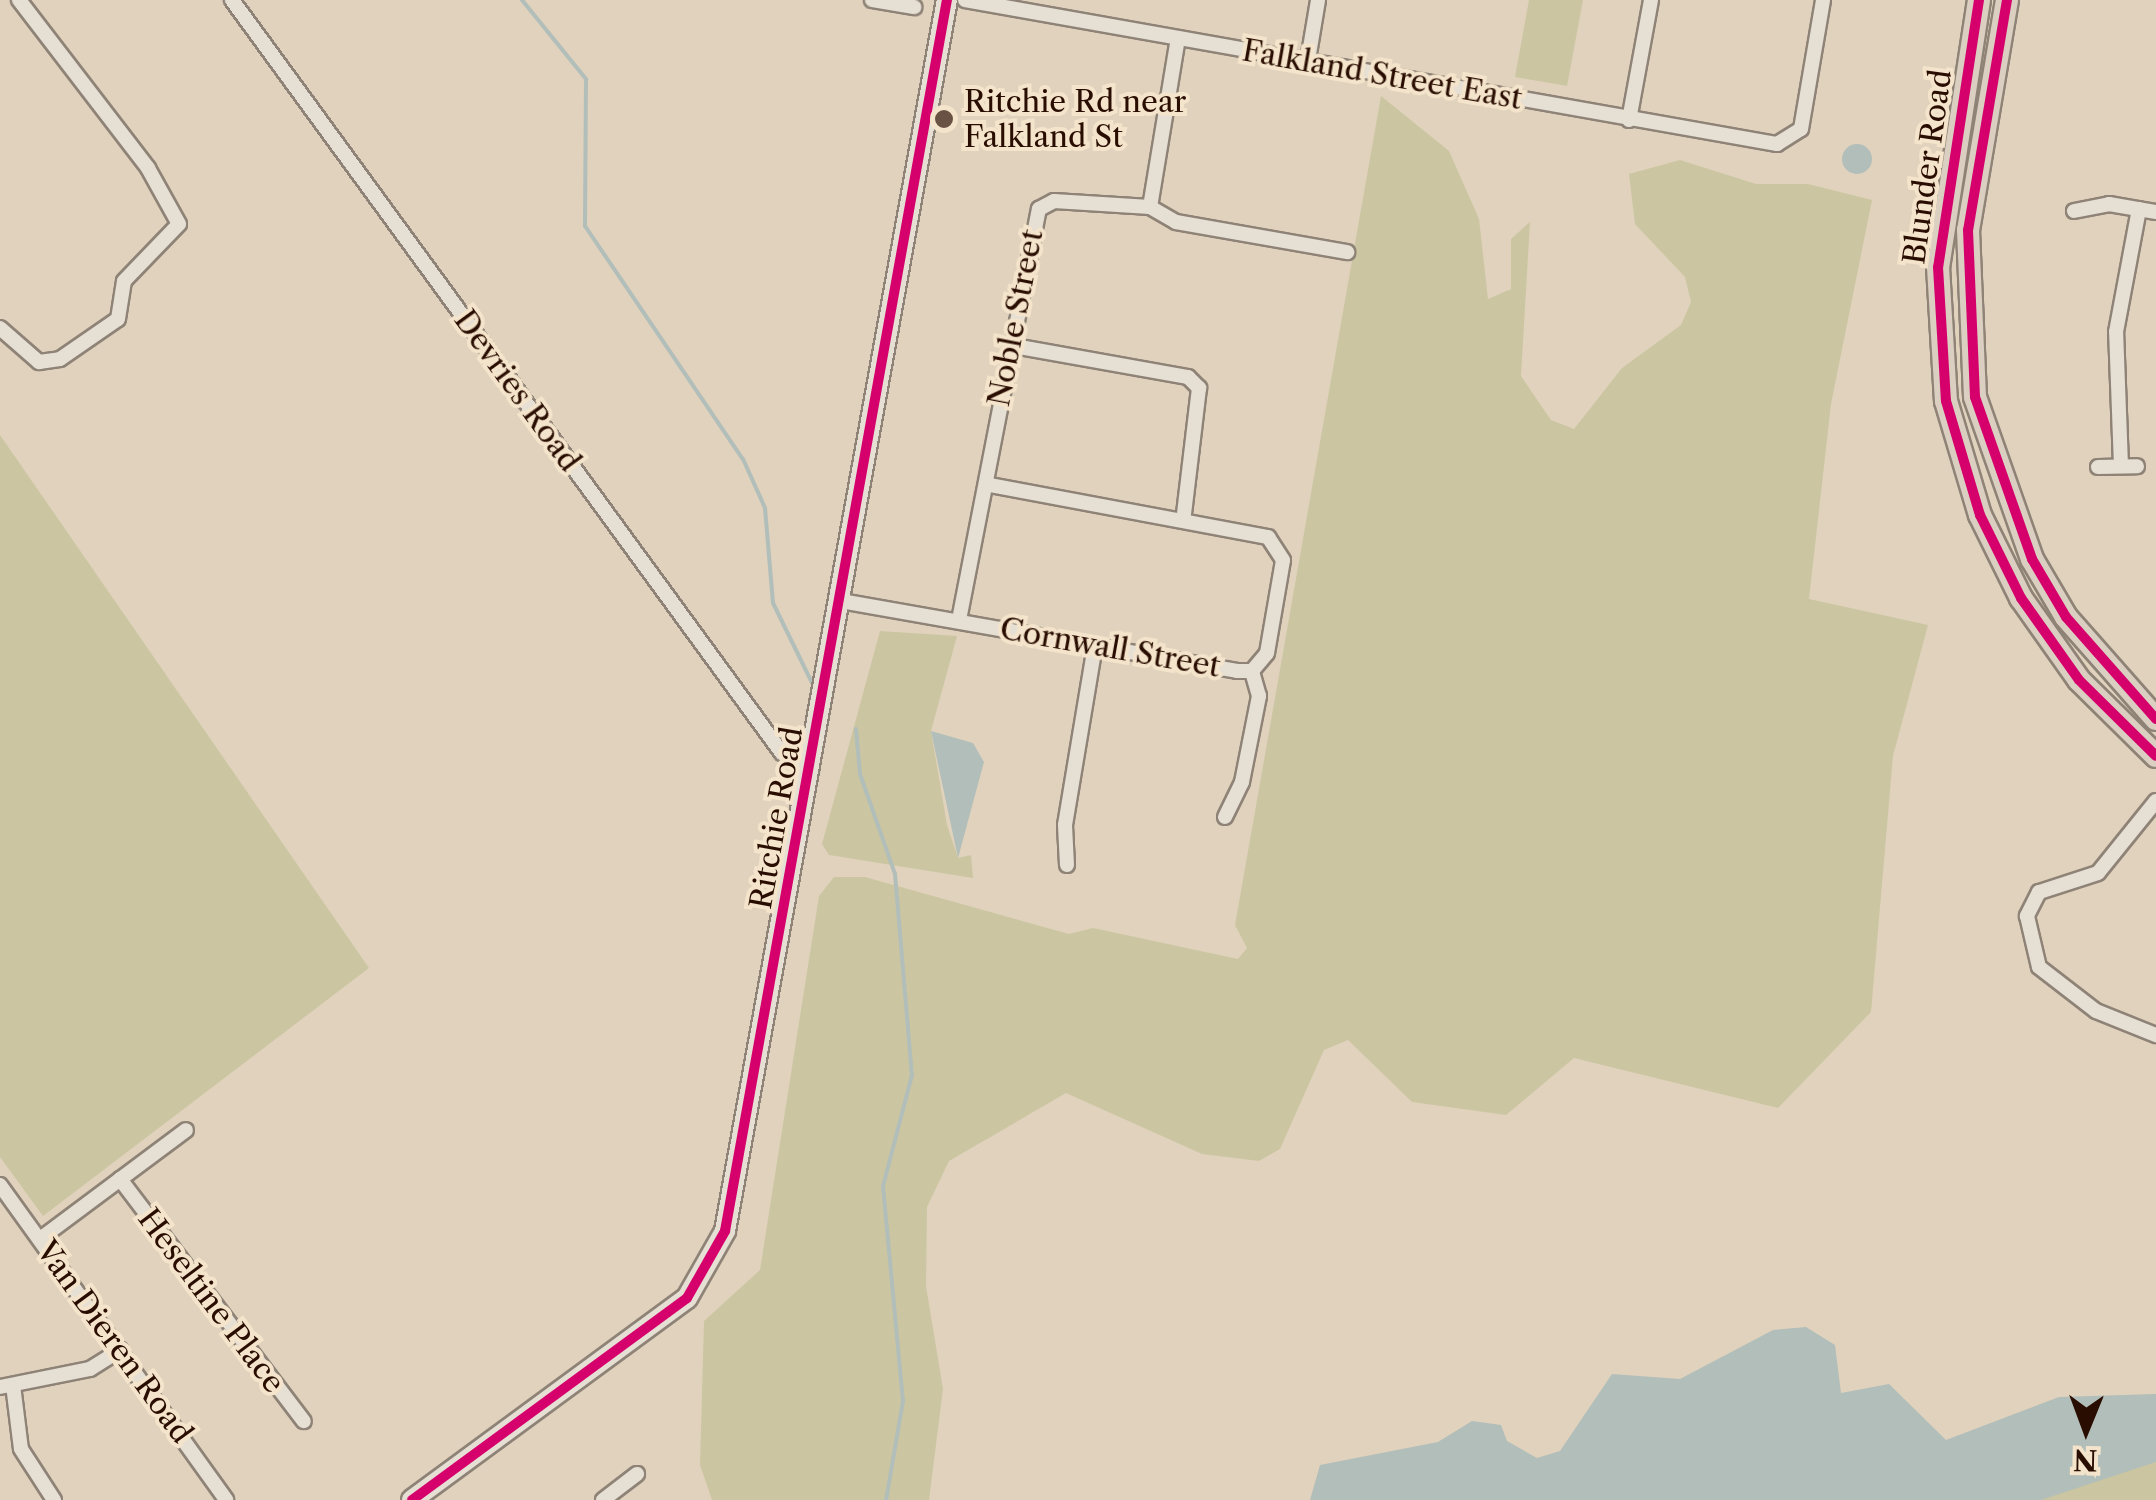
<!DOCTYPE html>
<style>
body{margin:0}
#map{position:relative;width:2156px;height:1500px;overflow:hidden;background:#e0d2bd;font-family:"Libre Caslon Text",serif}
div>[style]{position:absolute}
.green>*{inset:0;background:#cbc6a1}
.water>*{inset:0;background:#b2beb9}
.round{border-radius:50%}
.stream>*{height:4px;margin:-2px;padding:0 2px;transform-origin:2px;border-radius:2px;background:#b2beb9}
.roads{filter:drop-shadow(2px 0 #8e8376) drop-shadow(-2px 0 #8e8376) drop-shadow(0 2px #8e8376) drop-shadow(0 -2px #8e8376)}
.street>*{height:14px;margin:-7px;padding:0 7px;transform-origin:7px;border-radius:7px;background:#e6dfd4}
.secondary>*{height:20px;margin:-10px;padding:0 10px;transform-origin:10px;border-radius:10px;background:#e6dfd4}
.primary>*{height:22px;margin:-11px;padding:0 11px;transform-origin:11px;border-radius:11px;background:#dacfc0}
.cycleway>*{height:10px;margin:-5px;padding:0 5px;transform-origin:5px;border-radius:5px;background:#d6006c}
.dots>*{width:28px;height:28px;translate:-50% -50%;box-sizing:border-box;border:5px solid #f4e4cb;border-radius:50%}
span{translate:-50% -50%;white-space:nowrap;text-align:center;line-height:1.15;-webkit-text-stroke:8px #f4e4cb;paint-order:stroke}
.street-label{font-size:30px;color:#290d01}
.poi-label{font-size:30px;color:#290d01}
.left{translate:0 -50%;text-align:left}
.north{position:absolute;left:2036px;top:1380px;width:100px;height:100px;-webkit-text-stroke:8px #f4e4cb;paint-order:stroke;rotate:181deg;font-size:28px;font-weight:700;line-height:40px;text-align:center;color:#290d01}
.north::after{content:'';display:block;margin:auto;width:35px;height:45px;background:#290d01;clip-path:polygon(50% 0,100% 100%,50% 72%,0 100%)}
</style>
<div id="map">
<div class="green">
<i style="clip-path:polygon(1529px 0,1583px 0,1567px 86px,1515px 77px)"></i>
<i style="clip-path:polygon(1381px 96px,1449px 151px,1479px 219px,1488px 299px,1511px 289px,1511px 239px,1530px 222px,1521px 376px,1551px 420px,1574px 429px,1622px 368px,1681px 325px,1691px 302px,1685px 277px,1635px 224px,1629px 174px,1680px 160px,1756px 184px,1808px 184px,1872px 200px,1831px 404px,1809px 599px,1928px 625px,1893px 756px,1871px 1012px,1778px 1108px,1574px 1058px,1506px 1115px,1412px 1102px,1348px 1040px,1324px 1050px,1280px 1149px,1259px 1161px,1202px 1154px,1066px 1093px,949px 1161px,927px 1207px,926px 1286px,943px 1389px,929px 1500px,712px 1500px,700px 1465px,704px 1321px,760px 1270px,819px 896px,834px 877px,865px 877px,1069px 934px,1093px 928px,1238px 959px,1247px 948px,1235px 925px)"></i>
<i style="clip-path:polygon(0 435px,369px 968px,43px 1216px,0 1157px)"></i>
<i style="clip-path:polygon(880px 631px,957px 636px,931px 731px,947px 825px,958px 858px,971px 855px,973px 878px,829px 855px,822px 844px)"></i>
<i style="clip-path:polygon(2156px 1458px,2156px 1500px,2041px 1500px,2098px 1473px)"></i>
</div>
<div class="water">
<i class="round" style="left:1842px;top:144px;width:30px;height:30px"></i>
<i style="clip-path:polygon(931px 731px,973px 743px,984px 762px,958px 858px)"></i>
<i style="clip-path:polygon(1806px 1327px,1835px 1345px,1841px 1393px,1889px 1384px,1946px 1440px,2059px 1397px,2156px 1394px,2156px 1462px,2041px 1500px,1310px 1500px,1320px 1465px,1438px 1442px,1472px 1421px,1501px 1425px,1507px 1441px,1537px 1458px,1560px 1451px,1612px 1374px,1680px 1379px,1773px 1330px)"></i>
</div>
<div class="stream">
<i style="left:522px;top:0;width:102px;rotate:51deg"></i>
<i style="left:586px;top:79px;width:147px;rotate:90.4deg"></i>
<i style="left:585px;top:226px;width:282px;rotate:55.9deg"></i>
<i style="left:743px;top:459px;width:54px;rotate:65.8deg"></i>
<i style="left:765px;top:508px;width:95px;rotate:85.2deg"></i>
<i style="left:773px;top:603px;width:89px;rotate:64deg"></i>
<i style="left:856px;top:729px;width:45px;rotate:84.9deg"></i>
<i style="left:860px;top:774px;width:106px;rotate:70.7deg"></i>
<i style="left:895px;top:874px;width:202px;rotate:85.2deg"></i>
<i style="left:912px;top:1075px;width:115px;rotate:104.6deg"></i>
<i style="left:883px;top:1186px;width:216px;rotate:84.7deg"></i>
<i style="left:903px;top:1401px;width:100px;rotate:99.7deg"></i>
</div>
<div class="roads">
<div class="street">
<i style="left:232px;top:0;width:932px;rotate:53.86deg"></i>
<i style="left:782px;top:753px;width:34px;rotate:32deg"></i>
<i style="left:872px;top:0;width:43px;rotate:9.5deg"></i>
<i style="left:965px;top:0;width:825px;rotate:10.06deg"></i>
<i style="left:1777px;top:144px;width:28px;rotate:-32deg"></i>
<i style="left:1801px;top:129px;width:131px;rotate:-80.3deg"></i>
<i style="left:1308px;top:60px;width:61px;rotate:-80.5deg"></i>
<i style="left:1629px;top:120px;width:122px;rotate:-79.6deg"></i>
<i style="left:1150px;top:207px;width:171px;rotate:-80.6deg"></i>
<i style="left:2074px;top:211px;width:36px;rotate:-11deg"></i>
<i style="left:2109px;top:204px;width:48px;rotate:9.7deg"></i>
<i style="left:0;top:328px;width:52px;rotate:41.1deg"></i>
<i style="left:39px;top:362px;width:21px;rotate:-8deg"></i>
<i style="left:60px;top:359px;width:70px;rotate:-34.6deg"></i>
<i style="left:118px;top:319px;width:38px;rotate:-81deg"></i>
<i style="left:124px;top:281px;width:79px;rotate:-46deg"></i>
<i style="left:179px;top:224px;width:64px;rotate:-119deg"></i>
<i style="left:148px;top:168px;width:212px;rotate:-127.5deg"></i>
<i style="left:1014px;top:346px;width:177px;rotate:10.1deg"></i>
<i style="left:1188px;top:377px;width:16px;rotate:45deg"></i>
<i style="left:1199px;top:388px;width:127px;rotate:96.8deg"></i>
<i style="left:2121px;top:466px;width:134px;rotate:-92.1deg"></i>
<i style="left:2116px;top:332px;width:125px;rotate:-79.4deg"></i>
<i style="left:2098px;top:467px;width:39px;rotate:-1deg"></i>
<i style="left:841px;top:601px;width:402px;rotate:10deg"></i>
<i style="left:1237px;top:671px;width:15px"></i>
<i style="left:1252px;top:671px;width:23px;rotate:-50deg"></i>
<i style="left:1267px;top:653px;width:94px;rotate:-80.2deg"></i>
<i style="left:1283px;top:560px;width:27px;rotate:-123deg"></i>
<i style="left:1268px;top:537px;width:282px;rotate:-169.4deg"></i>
<i style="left:959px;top:620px;width:419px;rotate:-79deg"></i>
<i style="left:1039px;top:209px;width:17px;rotate:-28deg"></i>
<i style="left:1054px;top:201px;width:96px;rotate:3.6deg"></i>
<i style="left:1150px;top:207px;width:30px;rotate:30deg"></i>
<i style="left:1176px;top:222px;width:174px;rotate:10deg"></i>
<i style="left:2156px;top:801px;width:92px;rotate:128.9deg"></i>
<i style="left:2098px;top:873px;width:62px;rotate:162.1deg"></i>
<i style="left:2039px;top:892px;width:27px;rotate:117deg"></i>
<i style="left:2027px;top:916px;width:52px;rotate:76.8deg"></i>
<i style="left:2039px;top:967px;width:72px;rotate:37.7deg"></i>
<i style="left:2096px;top:1011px;width:65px;rotate:21.8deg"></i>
<i style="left:1225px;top:817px;width:39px;rotate:-64deg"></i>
<i style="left:1242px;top:782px;width:88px;rotate:-78.8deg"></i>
<i style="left:1259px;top:696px;width:26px;rotate:-106deg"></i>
<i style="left:1067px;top:865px;width:40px;rotate:-92.9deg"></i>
<i style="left:1065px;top:825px;width:176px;rotate:-80.5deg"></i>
<i style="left:120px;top:1179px;width:304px;rotate:52.8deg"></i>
<i style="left:0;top:1185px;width:388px;rotate:54.3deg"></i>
<i style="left:40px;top:1239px;width:182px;rotate:-36.7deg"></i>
<i style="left:13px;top:1385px;width:64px;rotate:82.9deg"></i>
<i style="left:21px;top:1449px;width:61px;rotate:57.1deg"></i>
<i style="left:0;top:1387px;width:92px;rotate:-11.3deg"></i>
<i style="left:90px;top:1369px;width:36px;rotate:-32deg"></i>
<i style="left:603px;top:1500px;width:43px;rotate:-37.4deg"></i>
</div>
<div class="secondary">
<i style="left:412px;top:1500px;width:341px;rotate:-36.3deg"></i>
<i style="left:687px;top:1298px;width:77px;rotate:-60.4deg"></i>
<i style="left:725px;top:1231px;width:1251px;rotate:-79.78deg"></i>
</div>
<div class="primary">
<i style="left:1979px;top:0;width:270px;rotate:98.7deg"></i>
<i style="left:1938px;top:267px;width:134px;rotate:86.6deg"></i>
<i style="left:1946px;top:401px;width:119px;rotate:73.4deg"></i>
<i style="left:1980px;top:515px;width:93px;rotate:63.7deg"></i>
<i style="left:2021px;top:598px;width:100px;rotate:54.7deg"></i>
<i style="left:2079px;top:680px;width:108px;rotate:44.6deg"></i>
<i style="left:2007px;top:0;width:233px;rotate:99.6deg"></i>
<i style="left:1968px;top:230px;width:167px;rotate:87.6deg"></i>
<i style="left:1975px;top:397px;width:172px;rotate:70.6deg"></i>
<i style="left:2032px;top:559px;width:67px;rotate:59.6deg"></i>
<i style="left:2066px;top:617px;width:136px;rotate:48.6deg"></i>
</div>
</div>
<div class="cycleway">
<i style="left:1979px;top:0;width:270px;rotate:98.7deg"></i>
<i style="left:1938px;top:267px;width:134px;rotate:86.6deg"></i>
<i style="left:1946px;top:401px;width:119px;rotate:73.4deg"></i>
<i style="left:1980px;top:515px;width:93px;rotate:63.7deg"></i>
<i style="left:2021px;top:598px;width:100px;rotate:54.7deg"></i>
<i style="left:2079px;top:680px;width:108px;rotate:44.6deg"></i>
<i style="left:2007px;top:0;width:233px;rotate:99.6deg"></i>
<i style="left:1968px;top:230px;width:167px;rotate:87.6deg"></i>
<i style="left:1975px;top:397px;width:172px;rotate:70.6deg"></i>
<i style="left:2032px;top:559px;width:67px;rotate:59.6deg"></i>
<i style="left:2066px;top:617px;width:136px;rotate:48.6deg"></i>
<i style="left:412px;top:1500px;width:341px;rotate:-36.3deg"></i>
<i style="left:687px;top:1298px;width:77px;rotate:-60.4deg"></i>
<i style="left:725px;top:1231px;width:1251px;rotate:-79.78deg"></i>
</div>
<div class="dots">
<i style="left:944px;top:119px;background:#695243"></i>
</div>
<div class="street-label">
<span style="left:1382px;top:75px;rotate:10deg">Falkland Street East</span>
<span style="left:1928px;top:167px;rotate:-82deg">Blunder Road</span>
<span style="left:1016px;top:318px;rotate:-79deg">Noble Street</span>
<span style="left:517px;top:391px;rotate:54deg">Devries Road</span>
<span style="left:1110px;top:648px;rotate:10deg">Cornwall Street</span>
<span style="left:777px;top:818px;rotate:-80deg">Ritchie Road</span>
<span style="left:211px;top:1301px;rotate:53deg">Heseltine Place</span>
<span style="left:114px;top:1342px;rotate:54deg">Van Dieren Road</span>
</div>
<div class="poi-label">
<span class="left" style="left:964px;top:119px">Ritchie Rd near<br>Falkland St</span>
</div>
<div class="north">N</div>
</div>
